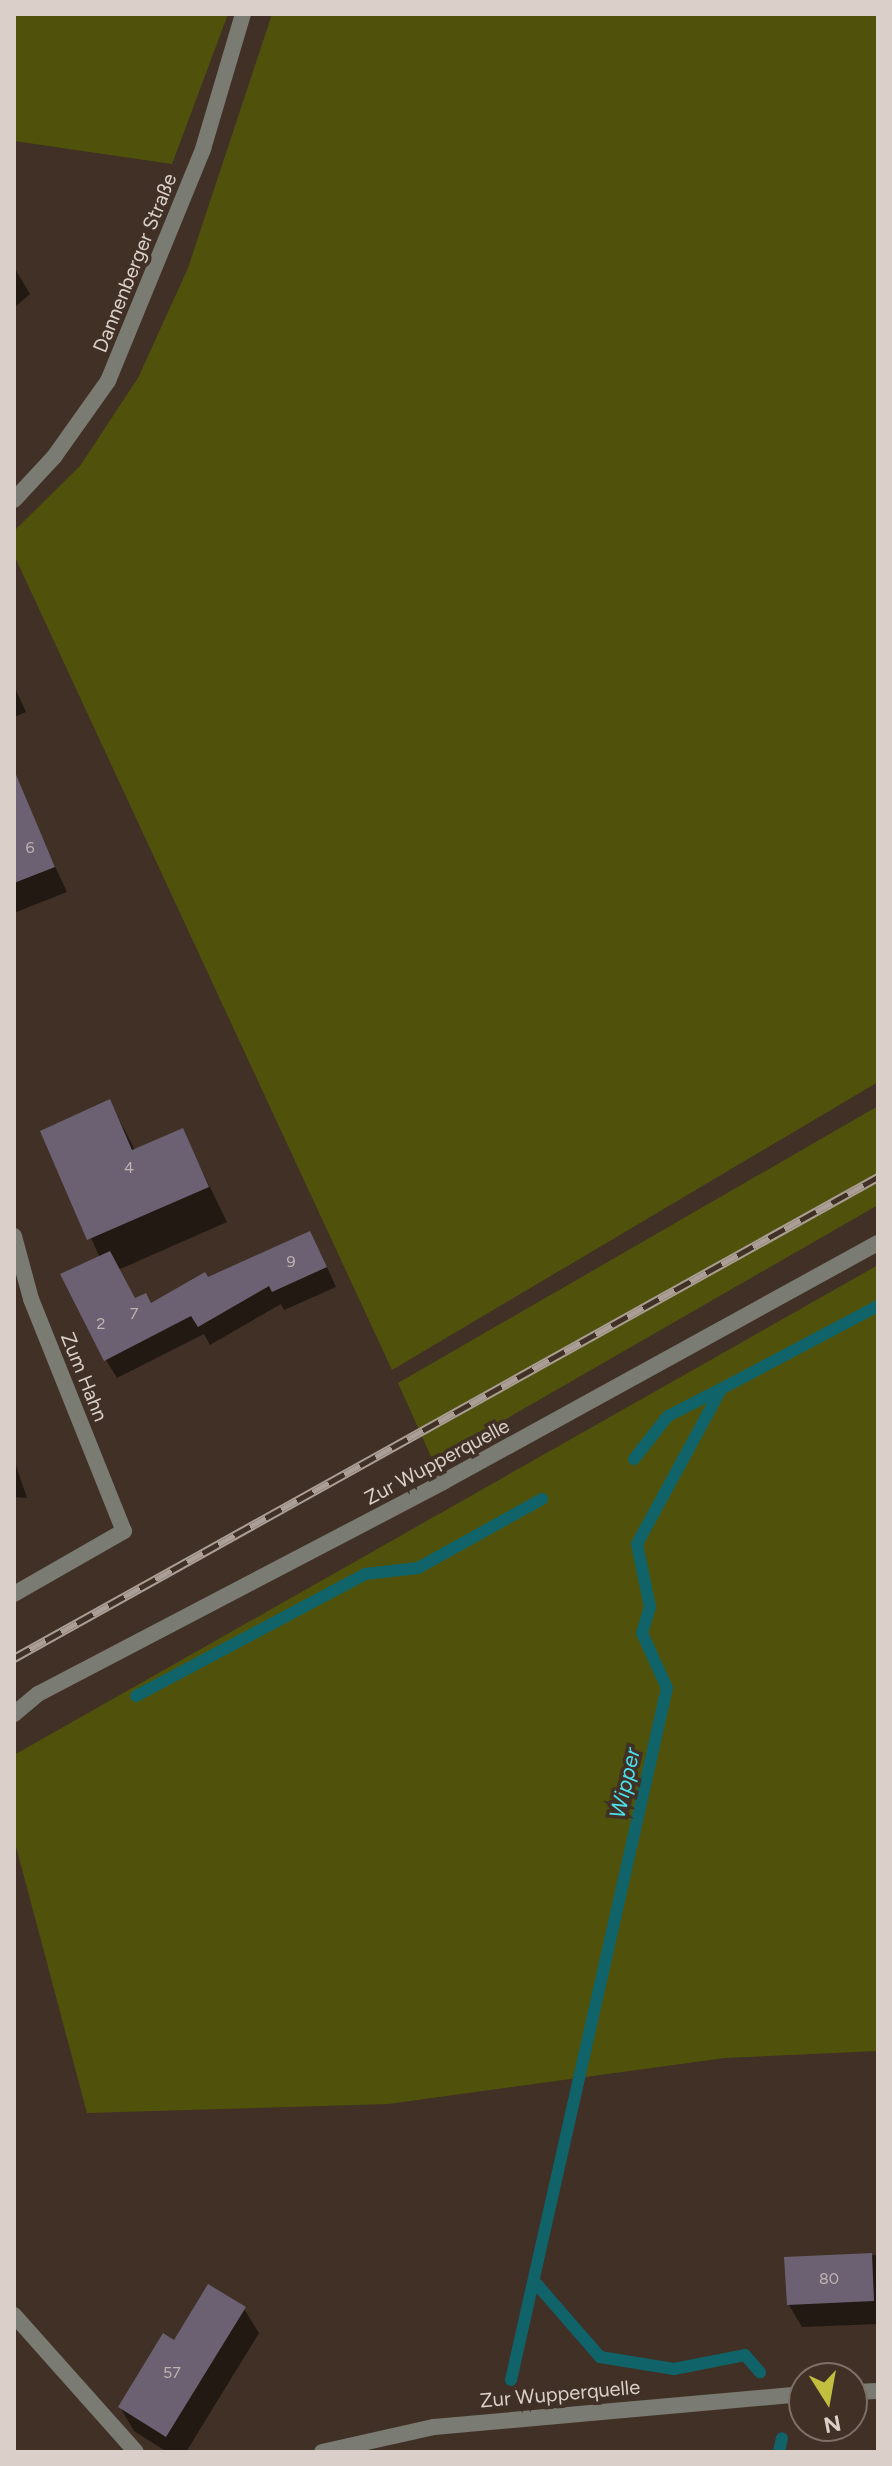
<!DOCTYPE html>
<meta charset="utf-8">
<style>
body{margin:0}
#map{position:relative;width:892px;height:2466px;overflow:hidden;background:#403025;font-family:Figtree,sans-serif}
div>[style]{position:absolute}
.green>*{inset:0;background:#50520c}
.shadow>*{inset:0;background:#0007}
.stream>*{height:12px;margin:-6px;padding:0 6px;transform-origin:6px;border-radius:6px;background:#106469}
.building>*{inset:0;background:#6b6172}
.minor>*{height:16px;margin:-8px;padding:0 8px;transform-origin:8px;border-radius:8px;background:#7a7b72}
.rail>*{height:9px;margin-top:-4.5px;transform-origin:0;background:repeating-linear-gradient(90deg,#403025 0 18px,#aa9e96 0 36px);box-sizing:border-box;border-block:2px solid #aa9e96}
span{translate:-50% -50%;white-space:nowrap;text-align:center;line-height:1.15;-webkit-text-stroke:7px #403025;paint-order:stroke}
.number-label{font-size:16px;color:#bfb4b3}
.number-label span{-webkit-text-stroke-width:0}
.street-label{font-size:20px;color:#dbd0c9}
.water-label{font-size:22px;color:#4cdee8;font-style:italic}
.frame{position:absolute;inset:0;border:16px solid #dbd0c9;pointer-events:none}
.north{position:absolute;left:788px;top:2362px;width:80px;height:80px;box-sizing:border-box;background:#403025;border:2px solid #7e7067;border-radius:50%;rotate:169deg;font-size:22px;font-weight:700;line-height:32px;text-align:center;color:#dbd0c9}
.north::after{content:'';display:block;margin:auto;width:28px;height:36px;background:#c1be40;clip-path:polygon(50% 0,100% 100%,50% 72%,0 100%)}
</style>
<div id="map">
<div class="green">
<i style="clip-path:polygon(14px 14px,228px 14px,172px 164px,14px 141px)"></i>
<i style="clip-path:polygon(272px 14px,878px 14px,878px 1082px,392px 1370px,14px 555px,14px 531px,80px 466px,138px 378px,188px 268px)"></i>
<i style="clip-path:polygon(878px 1106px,878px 1205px,433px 1461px,398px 1383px)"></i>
<i style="clip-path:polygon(878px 1265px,878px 2051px,725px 2058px,388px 2104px,87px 2113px,14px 1839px,14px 1755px)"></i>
</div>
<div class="shadow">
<i style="clip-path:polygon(14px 267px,30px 294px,14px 308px)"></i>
<i style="clip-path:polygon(14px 686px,26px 712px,14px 717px)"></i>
<i style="clip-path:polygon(35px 823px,67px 892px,14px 913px,14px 831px)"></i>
<i style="clip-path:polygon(110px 1102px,135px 1150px,182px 1130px,227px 1222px,118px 1270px,135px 1300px,151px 1305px,207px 1280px,320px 1252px,336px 1287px,284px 1310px,281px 1304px,210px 1345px,204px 1334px,117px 1378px,106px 1360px,100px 1258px,43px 1132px)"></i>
<i style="clip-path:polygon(14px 1460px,27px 1498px,14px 1497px)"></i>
<i style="clip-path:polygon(878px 2255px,878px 2324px,802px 2327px,789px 2305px,787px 2259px)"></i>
<i style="clip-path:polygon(244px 2309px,259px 2333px,186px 2452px,167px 2452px,134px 2431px,120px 2407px,175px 2342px)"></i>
</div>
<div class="stream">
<i style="left:634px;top:1459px;width:55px;rotate:-51.7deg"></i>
<i style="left:668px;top:1416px;width:57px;rotate:-27deg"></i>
<i style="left:136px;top:1696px;width:259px;rotate:-28deg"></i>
<i style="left:365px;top:1574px;width:53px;rotate:-6.5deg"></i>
<i style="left:418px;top:1568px;width:142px;rotate:-29.1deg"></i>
<i style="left:534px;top:2281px;width:101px;rotate:49deg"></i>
<i style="left:600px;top:2357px;width:75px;rotate:9.2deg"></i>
<i style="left:674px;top:2369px;width:72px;rotate:-11.2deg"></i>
<i style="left:745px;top:2355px;width:23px;rotate:49deg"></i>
<i style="left:511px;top:2380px;width:709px;rotate:-77.3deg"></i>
<i style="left:667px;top:1688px;width:60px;rotate:-114.4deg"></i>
<i style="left:642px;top:1633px;width:27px;rotate:-73deg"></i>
<i style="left:650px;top:1607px;width:64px;rotate:-101.7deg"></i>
<i style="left:637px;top:1544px;width:176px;rotate:-61.5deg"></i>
<i style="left:721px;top:1389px;width:178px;rotate:-27.9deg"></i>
<i style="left:779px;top:2452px;width:14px;rotate:-78deg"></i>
</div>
<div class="building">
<i style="clip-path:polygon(14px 770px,55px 867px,14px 883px)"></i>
<i style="clip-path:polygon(110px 1099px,132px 1150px,183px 1128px,209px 1187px,87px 1240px,40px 1131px)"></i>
<i style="clip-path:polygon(310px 1231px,327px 1267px,272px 1292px,269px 1286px,198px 1327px,191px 1316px,104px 1361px,60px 1274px,110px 1251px,135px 1298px,146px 1293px,151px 1303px,205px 1272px,208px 1277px)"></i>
<i style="clip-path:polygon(872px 2253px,874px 2301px,787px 2305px,784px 2257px)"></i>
<i style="clip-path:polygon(208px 2284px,246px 2307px,166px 2437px,118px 2407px,163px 2333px,174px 2340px)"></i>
</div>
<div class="minor">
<i style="left:14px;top:500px;width:59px;rotate:-47.1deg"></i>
<i style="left:54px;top:457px;width:93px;rotate:-54.6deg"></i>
<i style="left:108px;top:381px;width:251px;rotate:-67.7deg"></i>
<i style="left:203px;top:149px;width:141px;rotate:-73.5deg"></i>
<i style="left:14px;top:1236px;width:65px;rotate:74.9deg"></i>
<i style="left:31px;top:1299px;width:250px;rotate:68.2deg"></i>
<i style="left:124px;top:1531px;width:127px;rotate:150.2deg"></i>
<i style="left:14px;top:1714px;width:31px;rotate:-40deg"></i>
<i style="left:38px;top:1694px;width:457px;rotate:-27.6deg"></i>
<i style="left:443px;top:1482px;width:496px;rotate:-28.8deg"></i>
<i style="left:14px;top:2315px;width:183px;rotate:48.3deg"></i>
<i style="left:852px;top:2392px;width:26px;rotate:-2deg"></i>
<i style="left:322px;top:2452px;width:115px;rotate:-12.6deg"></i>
<i style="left:434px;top:2427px;width:371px;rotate:-5.1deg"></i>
</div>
<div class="rail">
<i style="left:14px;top:1658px;width:989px;rotate:-29.11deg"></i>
</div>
<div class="number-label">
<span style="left:30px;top:848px">6</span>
<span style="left:129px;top:1168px">4</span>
<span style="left:291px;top:1262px">9</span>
<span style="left:134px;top:1314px">7</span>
<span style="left:101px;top:1324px">2</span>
<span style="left:829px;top:2279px">80</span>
<span style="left:172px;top:2373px">57</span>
</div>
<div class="street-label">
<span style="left:135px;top:263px;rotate:-68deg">Dannenberger Straße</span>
<span style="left:84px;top:1377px;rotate:68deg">Zum Hahn</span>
<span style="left:437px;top:1462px;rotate:-28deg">Zur Wupperquelle</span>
<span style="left:560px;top:2394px;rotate:-5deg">Zur Wupperquelle</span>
</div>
<div class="water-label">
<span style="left:625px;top:1783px;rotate:-77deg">Wipper</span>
</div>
<div class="frame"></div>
<div class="north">N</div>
</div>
